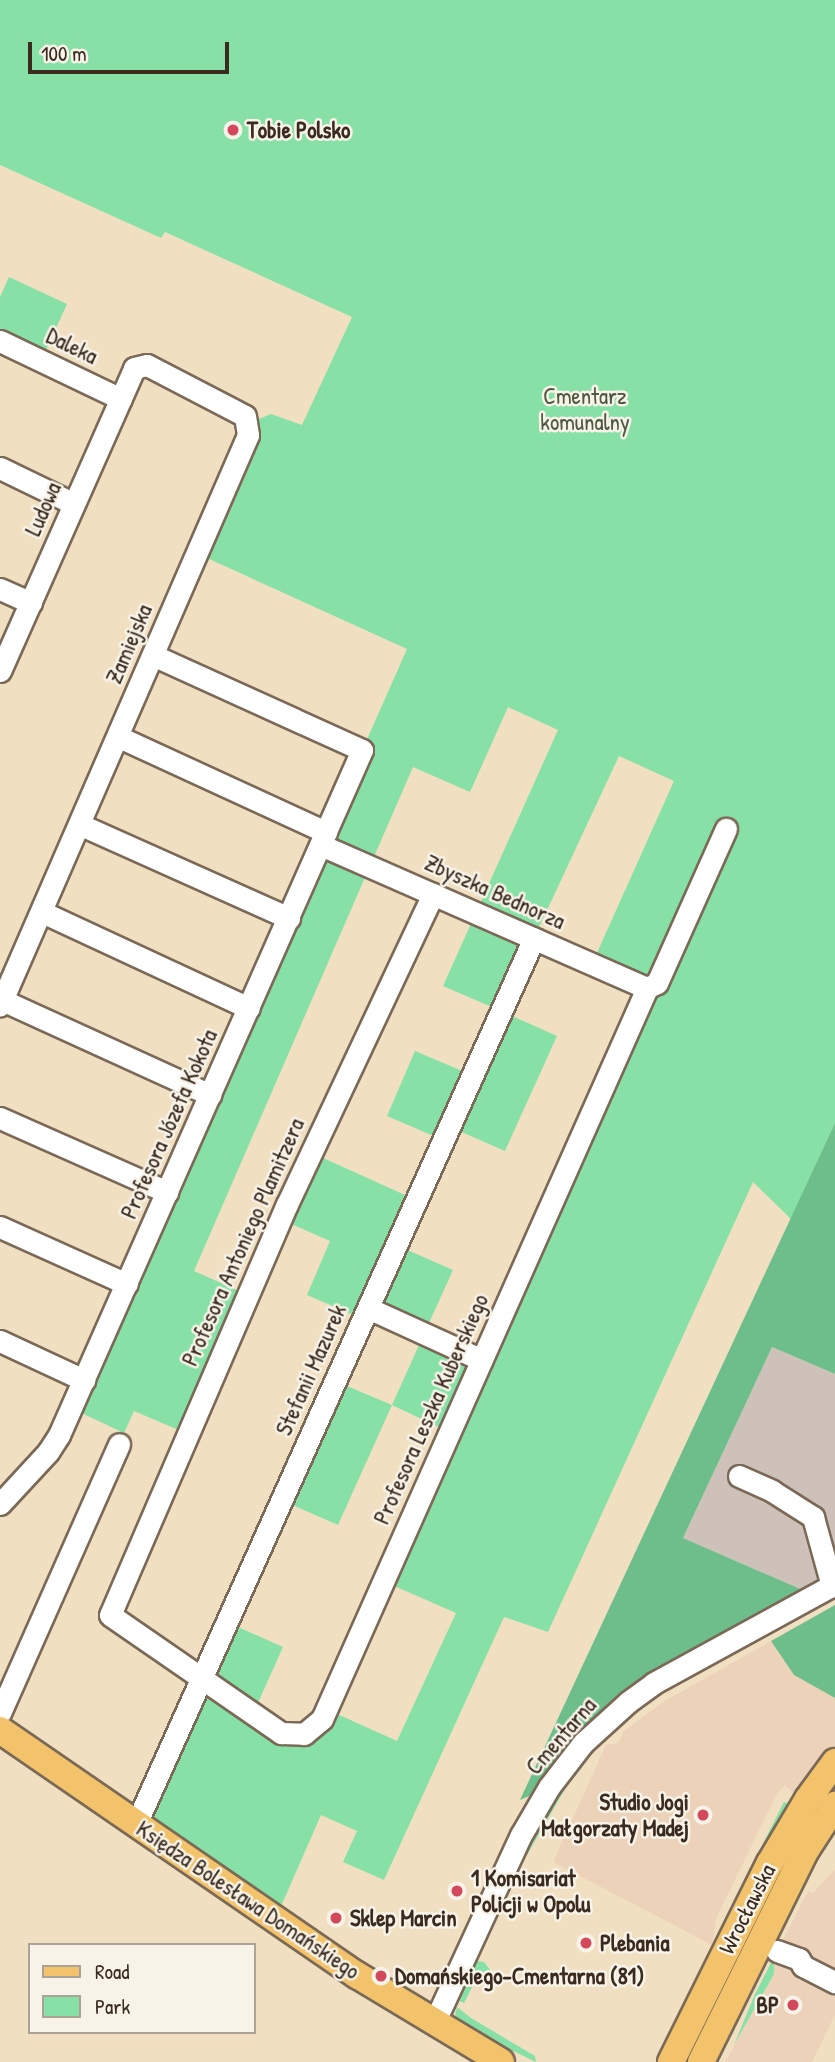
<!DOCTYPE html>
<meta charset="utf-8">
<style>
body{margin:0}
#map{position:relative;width:835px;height:2062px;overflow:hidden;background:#f1dfc2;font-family:"Patrick Hand",sans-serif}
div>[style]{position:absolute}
.built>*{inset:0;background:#ecd2b9}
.industrial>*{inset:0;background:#cec1b9}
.green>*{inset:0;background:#87e0a5}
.forest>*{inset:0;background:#6dbe8a}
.roads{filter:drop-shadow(2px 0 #7b6957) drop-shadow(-2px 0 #7b6957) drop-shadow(0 2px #7b6957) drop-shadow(0 -2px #7b6957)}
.minor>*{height:21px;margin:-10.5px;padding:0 10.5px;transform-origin:10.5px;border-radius:10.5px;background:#fff}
.major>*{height:26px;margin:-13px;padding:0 13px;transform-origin:13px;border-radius:13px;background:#f2c36a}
.dots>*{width:19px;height:19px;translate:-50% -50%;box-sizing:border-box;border:4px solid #f7f3e8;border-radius:50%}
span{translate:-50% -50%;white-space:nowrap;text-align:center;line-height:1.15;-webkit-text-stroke:5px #f7f3e8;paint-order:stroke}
.poi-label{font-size:23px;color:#3b2a1e;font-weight:700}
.left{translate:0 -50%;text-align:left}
.right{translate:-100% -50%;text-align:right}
.street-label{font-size:23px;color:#3b2a1e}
.park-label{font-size:23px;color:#4e5840}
.legend{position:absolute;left:28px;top:1943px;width:228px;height:91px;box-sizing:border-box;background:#f7f3e8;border:2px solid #aca397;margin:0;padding:9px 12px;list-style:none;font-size:21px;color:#3b2a1e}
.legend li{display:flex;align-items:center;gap:14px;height:35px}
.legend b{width:35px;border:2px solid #aca397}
.scale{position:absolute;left:28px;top:42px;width:201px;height:32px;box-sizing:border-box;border:4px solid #3b2a1e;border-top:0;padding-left:9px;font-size:21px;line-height:24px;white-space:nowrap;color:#3b2a1e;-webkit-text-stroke:5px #f7f3e8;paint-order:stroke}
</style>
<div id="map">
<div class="built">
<i style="clip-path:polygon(771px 1641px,794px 1675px,835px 1698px,835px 1751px,798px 1797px,785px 1785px,777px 1793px,716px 1919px,712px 1945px,553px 1862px,606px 1745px,618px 1743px,624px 1731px,663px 1702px)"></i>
<i style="clip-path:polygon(835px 1869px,835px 2015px,812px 2062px,725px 2062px,774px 1974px,774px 1957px,808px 1891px,813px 1893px)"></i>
</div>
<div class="industrial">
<i style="clip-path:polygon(772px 1347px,835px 1374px,835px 1584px,814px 1595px,683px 1538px)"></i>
</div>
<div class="green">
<i style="clip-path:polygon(0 0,835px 0,835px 1123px,791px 1219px,753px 1182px,548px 1632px,504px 1617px,384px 1880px,343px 1862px,357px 1831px,321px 1815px,275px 1920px,136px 1824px,227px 1622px,283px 1647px,253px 1714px,290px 1736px,326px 1709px,397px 1741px,456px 1613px,383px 1581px,449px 1432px,392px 1405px,338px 1525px,281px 1500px,335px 1381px,392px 1405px,424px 1334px,363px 1319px,307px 1295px,330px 1241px,280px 1219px,310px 1152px,416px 1200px,396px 1245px,453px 1270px,424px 1334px,481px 1360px,647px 989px,592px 964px,674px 781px,619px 756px,534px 938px,501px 1011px,557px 1036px,505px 1151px,450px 1127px,443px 1140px,387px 1116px,415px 1051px,472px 1075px,501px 1011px,443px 986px,558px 730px,508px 707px,470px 792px,413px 767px,194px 1271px,248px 1295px,188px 1434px,134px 1411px,124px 1433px,71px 1408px,407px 649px,196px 553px,249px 423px,271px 414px,302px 425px,352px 317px,165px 232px,161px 238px,0 165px)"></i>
<i style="clip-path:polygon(9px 277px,67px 304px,41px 361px,0 341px,0 297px)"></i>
<i style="clip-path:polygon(600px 1744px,565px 1789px,527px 1855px,523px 1853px,552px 1799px,594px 1746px)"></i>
<i style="clip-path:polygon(784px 1802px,792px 1805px,723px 1939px,726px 1917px)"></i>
<i style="clip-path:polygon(774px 1957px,774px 1974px,734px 2045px,755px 1994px)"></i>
<i style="clip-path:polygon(477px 1961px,484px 1962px,491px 1971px,488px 1976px,480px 1972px,464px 2003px,455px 1999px,471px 1963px)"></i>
<i style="clip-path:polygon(457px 2007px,471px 2018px,535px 2056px,536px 2062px,462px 2026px,455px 2015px)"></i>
</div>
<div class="forest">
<i style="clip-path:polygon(835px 1123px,835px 1374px,772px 1347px,683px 1538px,814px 1595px,654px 1683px,549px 1787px,520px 1800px)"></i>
<i style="clip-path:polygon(835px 1605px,835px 1698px,794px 1675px,771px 1641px)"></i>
</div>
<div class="roads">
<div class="minor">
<i style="left:0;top:341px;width:134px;rotate:25.6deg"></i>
<i style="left:0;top:468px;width:82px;rotate:25.9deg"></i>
<i style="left:0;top:589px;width:34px;rotate:24deg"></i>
<i style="left:0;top:671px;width:331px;rotate:-66.1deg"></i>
<i style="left:134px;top:368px;width:13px;rotate:-13deg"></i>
<i style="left:147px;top:365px;width:110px;rotate:27.5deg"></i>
<i style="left:245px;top:416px;width:19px;rotate:81deg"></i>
<i style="left:248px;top:435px;width:622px;rotate:113.51deg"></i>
<i style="left:119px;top:737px;width:228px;rotate:24.7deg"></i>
<i style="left:81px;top:825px;width:228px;rotate:24.1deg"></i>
<i style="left:321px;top:845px;width:356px;rotate:23.7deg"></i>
<i style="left:433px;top:894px;width:343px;rotate:115.2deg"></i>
<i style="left:287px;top:1204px;width:447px;rotate:113.3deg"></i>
<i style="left:110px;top:1615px;width:208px;rotate:34.6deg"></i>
<i style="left:281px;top:1733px;width:23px;rotate:2deg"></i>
<i style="left:304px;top:1734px;width:23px;rotate:-40deg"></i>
<i style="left:322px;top:1719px;width:800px;rotate:-66.03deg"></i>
<i style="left:42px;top:912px;width:228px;rotate:24.9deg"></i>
<i style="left:647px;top:988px;width:11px;rotate:-27deg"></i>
<i style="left:657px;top:983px;width:169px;rotate:-65.9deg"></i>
<i style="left:2px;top:1000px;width:229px;rotate:24.5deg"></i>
<i style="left:0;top:1118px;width:183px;rotate:23.9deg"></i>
<i style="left:0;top:1227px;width:139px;rotate:24.2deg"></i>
<i style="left:368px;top:1308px;width:125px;rotate:24.5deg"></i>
<i style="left:0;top:1341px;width:93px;rotate:24.9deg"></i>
<i style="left:739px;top:1476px;width:36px;rotate:24deg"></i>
<i style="left:772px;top:1491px;width:49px;rotate:32.4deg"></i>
<i style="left:813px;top:1517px;width:72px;rotate:74.6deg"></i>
<i style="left:0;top:1504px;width:71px;rotate:-47.3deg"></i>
<i style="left:48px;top:1452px;width:20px;rotate:-57deg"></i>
<i style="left:59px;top:1435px;width:749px;rotate:-66.14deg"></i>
<i style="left:362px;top:750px;width:230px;rotate:-155.6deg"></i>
<i style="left:0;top:1713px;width:294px;rotate:-66.1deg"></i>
<i style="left:136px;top:1824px;width:971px;rotate:-65.81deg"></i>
<i style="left:777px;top:1951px;width:23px;rotate:20deg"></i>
<i style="left:799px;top:1959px;width:8px;rotate:60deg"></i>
<i style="left:803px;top:1966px;width:36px;rotate:27deg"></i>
<i style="left:434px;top:2023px;width:207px;rotate:-65.2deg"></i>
<i style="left:521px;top:1835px;width:56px;rotate:-59.7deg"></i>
<i style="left:549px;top:1787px;width:56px;rotate:-52.3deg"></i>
<i style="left:583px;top:1743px;width:61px;rotate:-42.3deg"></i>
<i style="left:628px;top:1702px;width:32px;rotate:-36deg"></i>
<i style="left:654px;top:1683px;width:206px;rotate:-28.7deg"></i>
</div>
<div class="major">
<i style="left:0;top:1730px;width:433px;rotate:34.5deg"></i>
<i style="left:357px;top:1975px;width:168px;rotate:31.1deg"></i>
<i style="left:671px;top:2062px;width:222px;rotate:-63.6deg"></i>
<i style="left:770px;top:1863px;width:74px;rotate:-59.3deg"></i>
<i style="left:808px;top:1799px;width:46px;rotate:-53.9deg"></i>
<i style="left:701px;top:2062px;width:237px;rotate:-63.7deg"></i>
<i style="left:806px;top:1850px;width:54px;rotate:-57.2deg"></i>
</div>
</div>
<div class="dots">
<i style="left:233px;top:130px;background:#d1495b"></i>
<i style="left:703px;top:1815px;background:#d1495b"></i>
<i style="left:457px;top:1891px;background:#d1495b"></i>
<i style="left:336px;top:1918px;background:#d1495b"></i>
<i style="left:586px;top:1943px;background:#d1495b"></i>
<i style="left:381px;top:1976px;background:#d1495b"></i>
<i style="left:793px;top:2005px;background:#d1495b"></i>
</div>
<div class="poi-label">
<span class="left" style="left:247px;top:130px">Tobie Polsko</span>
<span class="right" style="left:689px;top:1815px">Studio Jogi<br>Małgorzaty Madej</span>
<span class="left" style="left:471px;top:1891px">1 Komisariat<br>Policji w Opolu</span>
<span class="left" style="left:350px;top:1918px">Sklep Marcin</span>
<span class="left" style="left:600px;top:1943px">Plebania</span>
<span class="left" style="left:395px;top:1976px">Domańskiego-Cmentarna (81)</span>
<span class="right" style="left:779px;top:2005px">BP</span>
</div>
<div class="street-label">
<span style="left:72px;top:346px;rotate:26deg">Daleka</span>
<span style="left:43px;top:509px;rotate:-66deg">Ludowa</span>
<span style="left:129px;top:644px;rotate:-67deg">Zamiejska</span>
<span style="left:495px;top:892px;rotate:24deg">Zbyszka Bednorza</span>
<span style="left:169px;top:1124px;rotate:-66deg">Profesora Józefa Kokota</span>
<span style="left:243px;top:1242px;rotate:-66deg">Profesora Antoniego Plamitzera</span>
<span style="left:311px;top:1370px;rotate:-66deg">Stefanii Mazurek</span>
<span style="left:431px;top:1409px;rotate:-66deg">Profesora Leszka Kuberskiego</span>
<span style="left:561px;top:1736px;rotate:-49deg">Cmentarna</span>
<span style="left:248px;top:1900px;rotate:34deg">Księdza Bolesława Domańskiego</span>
<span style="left:747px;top:1909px;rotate:-63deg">Wrocławska</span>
</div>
<div class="park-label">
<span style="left:585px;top:409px">Cmentarz<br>komunalny</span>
</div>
<ul class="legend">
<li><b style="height:9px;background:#f2c36a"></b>Road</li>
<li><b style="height:19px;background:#87e0a5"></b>Park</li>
</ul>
<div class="scale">100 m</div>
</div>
